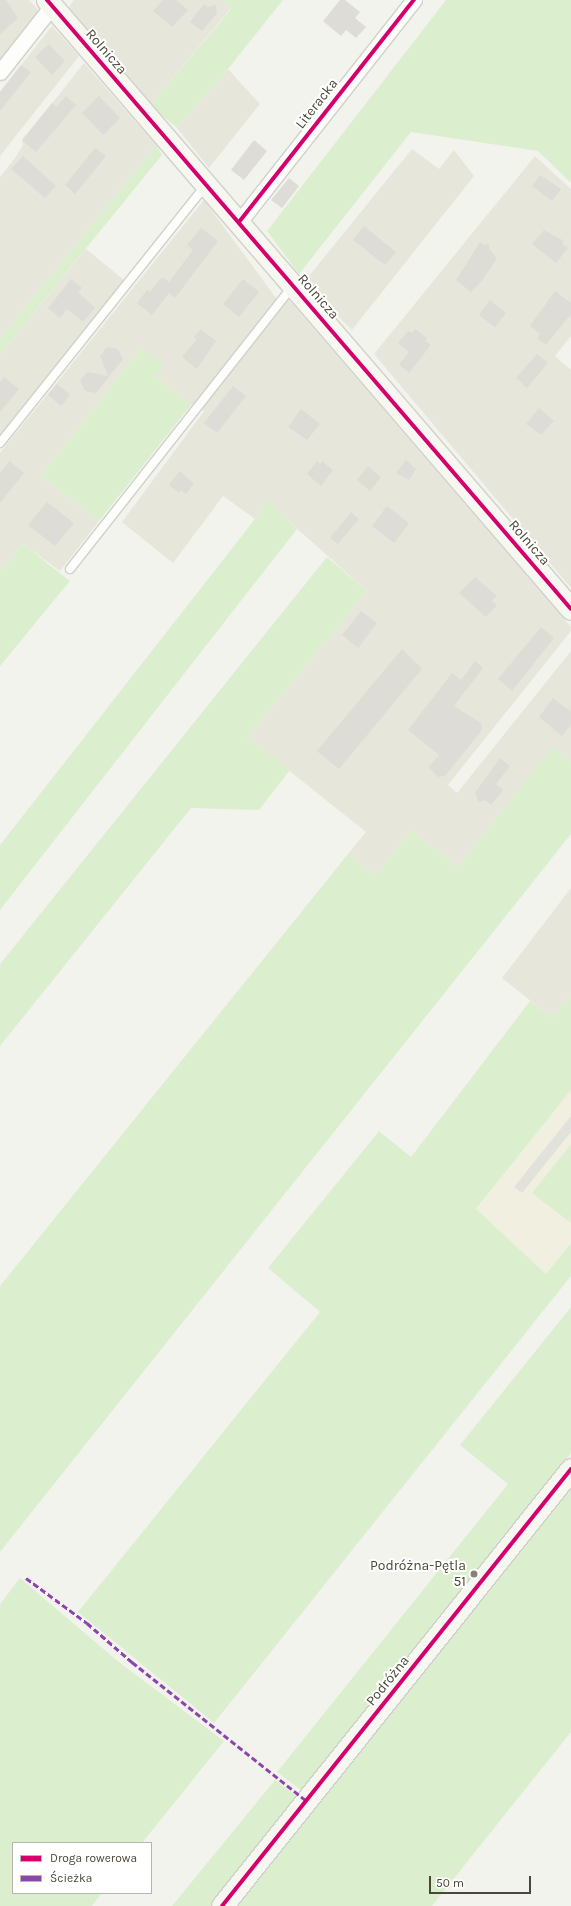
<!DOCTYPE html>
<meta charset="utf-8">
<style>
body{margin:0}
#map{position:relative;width:571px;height:1906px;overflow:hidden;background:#f3f3ee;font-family:Karla,sans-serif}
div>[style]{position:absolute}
.residential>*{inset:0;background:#e7e6db}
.education>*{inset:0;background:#f1f0e0}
.green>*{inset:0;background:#dbefce}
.parking>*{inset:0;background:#e2e2dc}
.building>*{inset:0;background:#dddcd6}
.roads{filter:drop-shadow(1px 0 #d1d1cb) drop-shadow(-1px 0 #d1d1cb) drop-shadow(0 1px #d1d1cb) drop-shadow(0 -1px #d1d1cb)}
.lane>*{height:8px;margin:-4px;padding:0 4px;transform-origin:4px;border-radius:4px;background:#fdfdfc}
.street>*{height:15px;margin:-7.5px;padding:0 7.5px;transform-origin:7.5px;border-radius:7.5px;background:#fdfdfc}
.secondary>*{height:21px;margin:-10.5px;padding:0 10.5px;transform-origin:10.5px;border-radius:10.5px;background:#f7f7f1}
.quiet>*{height:3px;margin-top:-1.5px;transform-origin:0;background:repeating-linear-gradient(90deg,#8e44ad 0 6px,transparent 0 9px)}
.cycleway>*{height:4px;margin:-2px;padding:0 2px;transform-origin:2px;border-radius:2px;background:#d6006c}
.dots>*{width:11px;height:11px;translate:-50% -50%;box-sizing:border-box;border:2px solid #fff;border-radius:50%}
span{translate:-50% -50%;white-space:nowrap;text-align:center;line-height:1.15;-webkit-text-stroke:4px #fff;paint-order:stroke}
.street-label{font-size:14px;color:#4a4738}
.poi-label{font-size:14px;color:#4a4738}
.right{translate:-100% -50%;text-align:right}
.legend{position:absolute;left:12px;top:1842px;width:140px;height:52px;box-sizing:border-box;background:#fff;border:1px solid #b7b5af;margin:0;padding:5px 7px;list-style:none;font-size:12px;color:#4a4738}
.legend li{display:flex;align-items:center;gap:8px;height:20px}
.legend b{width:20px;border:1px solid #b7b5af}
.scale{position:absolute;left:429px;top:1876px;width:102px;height:18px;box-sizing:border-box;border:2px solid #4a4738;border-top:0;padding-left:5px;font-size:12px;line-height:14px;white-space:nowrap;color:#4a4738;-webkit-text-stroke:3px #fff;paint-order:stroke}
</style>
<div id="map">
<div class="residential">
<i style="clip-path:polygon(0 0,29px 0,41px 13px,0 65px)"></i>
<i style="clip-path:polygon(74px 0,224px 0,231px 8px,150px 105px,69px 7px)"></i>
<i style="clip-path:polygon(52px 26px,79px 56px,0 156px,0 92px)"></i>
<i style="clip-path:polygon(84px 63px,156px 145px,0 339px,0 177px,15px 158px,23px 145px,22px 141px)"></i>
<i style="clip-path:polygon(228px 69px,260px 104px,209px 168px,177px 128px)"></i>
<i style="clip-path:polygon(412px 149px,439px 169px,454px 150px,474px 176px,352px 330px,304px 282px)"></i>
<i style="clip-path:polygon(535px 156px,571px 189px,571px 336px,555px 356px,571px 370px,571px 588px,374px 354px)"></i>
<i style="clip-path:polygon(204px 200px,276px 298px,289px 300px,571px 627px,571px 631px,448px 785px,457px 793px,571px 651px,571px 761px,553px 748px,458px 867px,411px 831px,375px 875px,348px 854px,366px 832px,247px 737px,367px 591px,266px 501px,255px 519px,223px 496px,173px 563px,122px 522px,204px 411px,191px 405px,155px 376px,141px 348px,41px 476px,99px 521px,60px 571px,23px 544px,0 571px,0 453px)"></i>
<i style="clip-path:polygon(86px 249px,124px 280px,0 435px,0 354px)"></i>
<i style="clip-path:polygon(571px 888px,571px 994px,552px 1018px,502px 978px)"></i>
</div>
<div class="education">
<i style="clip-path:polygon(571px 1090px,571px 1243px,546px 1274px,476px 1210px)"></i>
</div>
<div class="green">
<i style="clip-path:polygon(224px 0,283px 0,228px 69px,177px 128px,150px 105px,231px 9px)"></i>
<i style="clip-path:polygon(446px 0,571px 0,571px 183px,538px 151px,411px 132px,299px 274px,267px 231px)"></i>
<i style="clip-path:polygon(156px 145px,162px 155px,0 354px,0 339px)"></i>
<i style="clip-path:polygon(141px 348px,163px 365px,155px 376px,191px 405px,99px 521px,41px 476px)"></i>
<i style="clip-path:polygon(266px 500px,297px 529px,0 910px,0 845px,255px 519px)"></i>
<i style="clip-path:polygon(23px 544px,70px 581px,0 666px,0 571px)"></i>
<i style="clip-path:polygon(327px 557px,367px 591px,247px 737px,290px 770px,259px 810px,191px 808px,0 1046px,0 964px)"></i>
<i style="clip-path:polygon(553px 747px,571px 761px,571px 834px,0 1552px,0 1286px,348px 854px,375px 875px,411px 831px,458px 867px)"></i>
<i style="clip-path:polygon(571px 994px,571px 1090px,476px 1209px,546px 1274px,571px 1243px,571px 1276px,214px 1723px,78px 1612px,320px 1312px,268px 1268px,379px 1131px,411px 1157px,530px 1001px,552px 1018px)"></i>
<i style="clip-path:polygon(571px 1144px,571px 1223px,532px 1193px)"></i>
<i style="clip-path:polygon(571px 1307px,571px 1453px,302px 1791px,277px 1772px,508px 1484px,460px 1445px)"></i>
<i style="clip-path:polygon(571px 1481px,571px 1732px,432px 1906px,232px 1906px)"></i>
<i style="clip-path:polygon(20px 1578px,120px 1663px,224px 1741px,142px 1843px,13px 1843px,13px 1893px,102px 1893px,92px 1906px,0 1906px,0 1604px)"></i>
<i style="clip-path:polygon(275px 1780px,298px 1797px,210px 1906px,172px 1906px)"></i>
</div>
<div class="parking">
<i style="clip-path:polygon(571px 1116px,571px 1132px,522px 1193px,514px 1187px)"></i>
</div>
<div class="building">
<i style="clip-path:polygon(0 0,6px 0,18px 18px,0 34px)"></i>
<i style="clip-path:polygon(163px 0,176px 0,188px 10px,172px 27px,153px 11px)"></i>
<i style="clip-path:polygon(340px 0,345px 0,360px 12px,355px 18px,366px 27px,356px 38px,346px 30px,341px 36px,323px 21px)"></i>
<i style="clip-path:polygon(204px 4px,207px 7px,216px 5px,217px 13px,202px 31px,190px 22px)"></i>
<i style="clip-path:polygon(49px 44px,65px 61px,52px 75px,35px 57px)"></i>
<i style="clip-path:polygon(21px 65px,31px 72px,0 111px,0 92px)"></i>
<i style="clip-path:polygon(66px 96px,76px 105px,36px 152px,22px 140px,52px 103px,56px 107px)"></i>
<i style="clip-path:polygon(99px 96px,120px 118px,103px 135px,82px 113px)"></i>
<i style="clip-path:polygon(254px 140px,267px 151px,244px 180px,231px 170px)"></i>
<i style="clip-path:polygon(95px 148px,106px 156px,75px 194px,65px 185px)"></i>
<i style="clip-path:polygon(23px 156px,56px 186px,45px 198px,11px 169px)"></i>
<i style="clip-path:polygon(540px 175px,561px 189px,552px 201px,532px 186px)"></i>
<i style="clip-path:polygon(289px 178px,299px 186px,282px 208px,271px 200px)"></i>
<i style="clip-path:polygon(364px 226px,396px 252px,385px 265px,353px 240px)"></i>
<i style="clip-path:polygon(201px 228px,218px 241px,175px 298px,169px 293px,152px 315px,137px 303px,147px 290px,150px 292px,162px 277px,169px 282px,193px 250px,187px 245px)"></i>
<i style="clip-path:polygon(544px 230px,564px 241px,562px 244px,568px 248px,556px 263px,532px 244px)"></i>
<i style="clip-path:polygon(480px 242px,484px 245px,489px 244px,489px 249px,497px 258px,482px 281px,471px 292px,456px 280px)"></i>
<i style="clip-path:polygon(71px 279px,82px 288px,78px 292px,95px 308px,83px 322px,67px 309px,60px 318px,48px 308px)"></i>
<i style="clip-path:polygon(243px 279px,259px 292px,239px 317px,223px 304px)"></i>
<i style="clip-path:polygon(555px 291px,571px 303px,571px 314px,546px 345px,537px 338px,540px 334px,530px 326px)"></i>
<i style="clip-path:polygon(490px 300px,506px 313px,495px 327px,479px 315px)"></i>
<i style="clip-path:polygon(201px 329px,216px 341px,197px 369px,182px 357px,197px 339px,194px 337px)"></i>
<i style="clip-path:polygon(415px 329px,427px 338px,425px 341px,431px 345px,409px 373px,399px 365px,409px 352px,398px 343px,408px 331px,412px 333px)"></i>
<i style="clip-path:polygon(107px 347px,118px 349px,123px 359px,96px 393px,85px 391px,80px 381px,87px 372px,108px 376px,100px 356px)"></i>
<i style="clip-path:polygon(537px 354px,548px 363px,527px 388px,516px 378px)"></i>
<i style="clip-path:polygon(4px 377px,19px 389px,0 412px,0 383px)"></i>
<i style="clip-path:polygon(57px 384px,70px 395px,61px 406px,48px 395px)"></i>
<i style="clip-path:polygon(233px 386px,246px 396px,217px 433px,204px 423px)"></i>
<i style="clip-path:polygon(539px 408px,554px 421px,541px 435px,526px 424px)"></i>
<i style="clip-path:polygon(301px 409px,320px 424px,307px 440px,288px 427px)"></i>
<i style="clip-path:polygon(406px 460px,416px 469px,409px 480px,396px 473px)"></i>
<i style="clip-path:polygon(10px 461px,24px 473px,0 503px,0 473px)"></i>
<i style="clip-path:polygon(317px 461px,320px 464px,322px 461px,333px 470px,321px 486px,307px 474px)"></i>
<i style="clip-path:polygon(368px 466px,381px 477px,370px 491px,357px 480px)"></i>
<i style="clip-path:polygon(180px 471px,194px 484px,186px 494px,181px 490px,179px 493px,169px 485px)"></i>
<i style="clip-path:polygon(47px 502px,74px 523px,55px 546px,28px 525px)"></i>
<i style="clip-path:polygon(387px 506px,409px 523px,394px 543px,372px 526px)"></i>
<i style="clip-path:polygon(351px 512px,359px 519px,338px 544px,330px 538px)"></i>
<i style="clip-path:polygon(475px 577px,497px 596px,492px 601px,497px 605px,486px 617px,459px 593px)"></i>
<i style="clip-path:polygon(361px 611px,377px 623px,358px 648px,342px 635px)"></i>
<i style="clip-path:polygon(541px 627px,554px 638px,512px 691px,498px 679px)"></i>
<i style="clip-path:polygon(402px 649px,422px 669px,339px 769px,317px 751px)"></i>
<i style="clip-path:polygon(475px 661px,483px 668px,454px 706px,481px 723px,482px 730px,445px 776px,438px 777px,429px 767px,439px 755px,408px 730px,452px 673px,461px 680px)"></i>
<i style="clip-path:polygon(553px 698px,571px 712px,571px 724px,562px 736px,539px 717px)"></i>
<i style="clip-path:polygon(500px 758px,510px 766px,496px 784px,503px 790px,491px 805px,485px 800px,479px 802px,475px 793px)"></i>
</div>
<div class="roads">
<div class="lane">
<i style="left:0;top:443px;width:330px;rotate:-51.4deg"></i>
<i style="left:70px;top:569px;width:359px;rotate:-51.8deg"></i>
</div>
<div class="street">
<i style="left:0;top:72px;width:84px;rotate:-51.8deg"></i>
<i style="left:239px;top:222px;width:283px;rotate:-51.8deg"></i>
</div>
<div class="secondary">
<i style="left:47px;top:0;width:803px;rotate:49.29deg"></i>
<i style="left:222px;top:1906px;width:559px;rotate:-51.39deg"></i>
</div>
</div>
<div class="quiet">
<i style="left:26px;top:1578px;width:76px;rotate:36.4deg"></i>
<i style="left:87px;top:1623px;width:60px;rotate:40.9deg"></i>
<i style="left:132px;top:1662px;width:223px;rotate:38.5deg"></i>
</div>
<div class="cycleway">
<i style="left:47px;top:0;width:803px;rotate:49.29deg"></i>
<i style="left:239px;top:222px;width:283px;rotate:-51.8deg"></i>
<i style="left:222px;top:1906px;width:559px;rotate:-51.39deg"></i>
</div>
<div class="dots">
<i style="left:474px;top:1574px;background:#858378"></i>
</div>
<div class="street-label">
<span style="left:106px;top:52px;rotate:49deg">Rolnicza</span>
<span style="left:317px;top:104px;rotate:-52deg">Literacka</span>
<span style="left:318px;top:297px;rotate:49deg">Rolnicza</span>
<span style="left:529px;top:543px;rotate:49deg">Rolnicza</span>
<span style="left:388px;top:1681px;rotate:-51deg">Podróżna</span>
</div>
<div class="poi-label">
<span class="right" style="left:466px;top:1574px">Podróżna-Pętla<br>51</span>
</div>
<ul class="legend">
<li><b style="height:5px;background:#d6006c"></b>Droga rowerowa</li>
<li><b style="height:5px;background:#8e44ad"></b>Ścieżka</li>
</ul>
<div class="scale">50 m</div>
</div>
